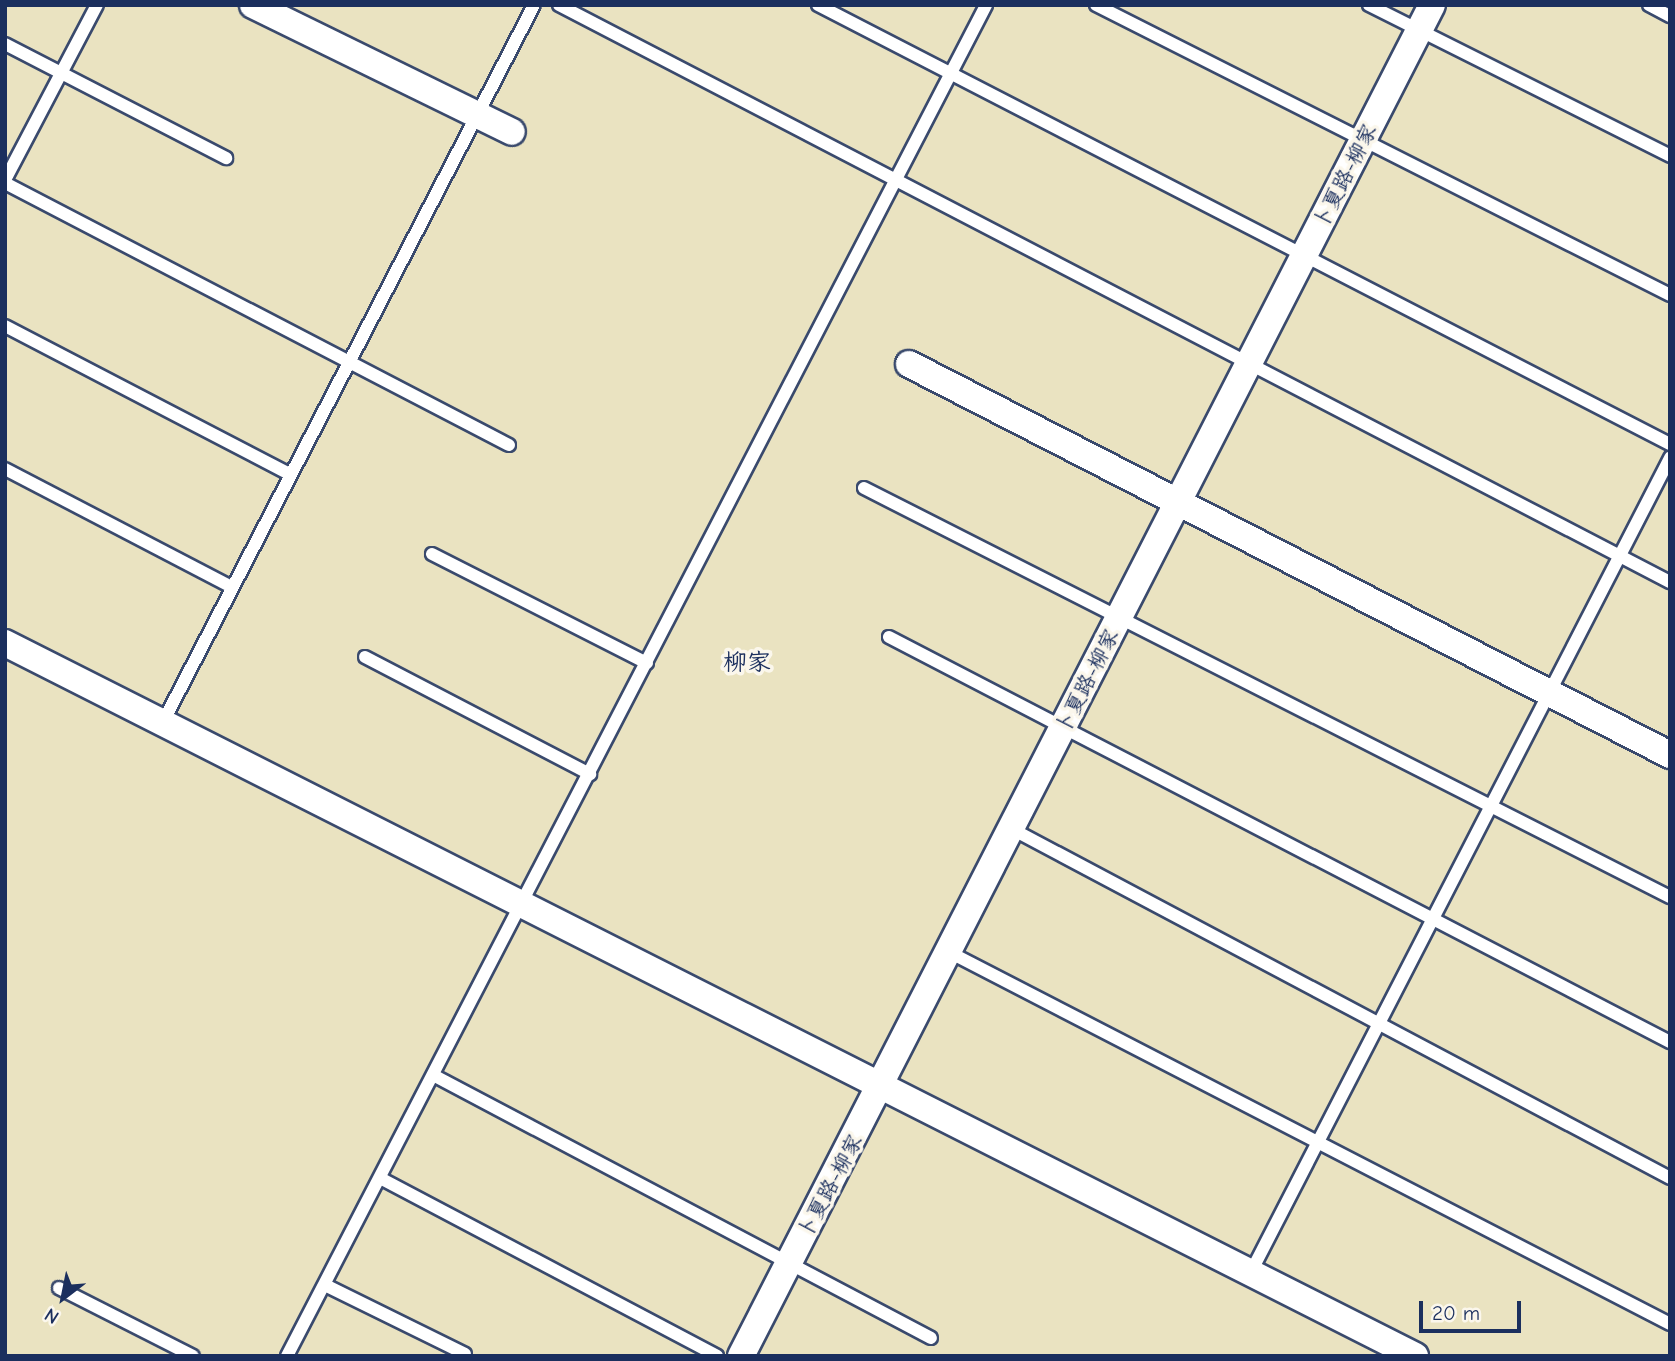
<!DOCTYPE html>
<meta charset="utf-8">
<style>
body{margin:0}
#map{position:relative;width:1675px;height:1361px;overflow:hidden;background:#eae3c1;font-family:"Comic Neue","LXGW WenKai TC",sans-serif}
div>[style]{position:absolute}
.roads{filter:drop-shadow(2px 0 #3a4a6d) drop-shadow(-2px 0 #3a4a6d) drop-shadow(0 2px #3a4a6d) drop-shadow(0 -2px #3a4a6d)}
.lane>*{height:12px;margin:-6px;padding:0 6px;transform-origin:6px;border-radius:6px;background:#fff}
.street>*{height:26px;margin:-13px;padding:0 13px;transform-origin:13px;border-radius:13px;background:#fff}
span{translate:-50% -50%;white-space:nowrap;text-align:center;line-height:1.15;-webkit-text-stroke:7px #fbf7ec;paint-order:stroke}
.street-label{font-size:21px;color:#1b2f5e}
.quarter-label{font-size:24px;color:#1b2f5e}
.frame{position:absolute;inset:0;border:7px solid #1b2f5e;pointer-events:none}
.north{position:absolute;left:28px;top:1263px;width:70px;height:70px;-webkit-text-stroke:5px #fbf7ec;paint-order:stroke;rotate:212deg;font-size:19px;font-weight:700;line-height:28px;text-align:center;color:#1b2f5e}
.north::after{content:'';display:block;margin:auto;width:24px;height:32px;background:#1b2f5e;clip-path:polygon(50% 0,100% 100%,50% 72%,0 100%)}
.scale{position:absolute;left:1419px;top:1301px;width:102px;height:32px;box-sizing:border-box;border:4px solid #1b2f5e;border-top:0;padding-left:9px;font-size:21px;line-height:24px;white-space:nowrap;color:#1b2f5e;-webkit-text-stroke:5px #fbf7ec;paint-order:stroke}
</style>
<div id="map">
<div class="roads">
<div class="lane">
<i style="left:559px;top:5px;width:1252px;rotate:27.45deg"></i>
<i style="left:818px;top:5px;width:958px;rotate:27.26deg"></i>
<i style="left:1096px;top:5px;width:643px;rotate:26.8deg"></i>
<i style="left:1369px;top:5px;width:337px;rotate:26.6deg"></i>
<i style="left:1649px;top:5px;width:24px;rotate:28deg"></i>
<i style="left:5px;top:44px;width:249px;rotate:27.3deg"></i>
<i style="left:5px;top:180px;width:198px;rotate:-62.3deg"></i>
<i style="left:5px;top:183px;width:568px;rotate:27.47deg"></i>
<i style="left:5px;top:326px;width:322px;rotate:27.5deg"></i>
<i style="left:5px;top:469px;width:256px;rotate:27.5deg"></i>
<i style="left:864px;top:488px;width:904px;rotate:26.91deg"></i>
<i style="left:432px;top:554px;width:241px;rotate:26.9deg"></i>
<i style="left:889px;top:637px;width:880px;rotate:27.41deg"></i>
<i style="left:365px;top:657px;width:254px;rotate:27.5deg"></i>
<i style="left:163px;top:722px;width:807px;rotate:-62.64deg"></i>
<i style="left:1012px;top:829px;width:745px;rotate:27.94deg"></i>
<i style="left:951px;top:953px;width:809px;rotate:27.29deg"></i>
<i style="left:433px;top:1075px;width:563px;rotate:27.84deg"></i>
<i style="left:380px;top:1178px;width:381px;rotate:27.8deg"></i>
<i style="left:1251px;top:1272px;width:916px;rotate:-62.76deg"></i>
<i style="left:325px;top:1285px;width:156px;rotate:26.2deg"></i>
<i style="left:59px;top:1288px;width:150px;rotate:26.9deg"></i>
<i style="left:287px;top:1356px;width:1521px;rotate:-62.64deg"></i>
</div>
<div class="street">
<i style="left:253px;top:5px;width:288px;rotate:26.1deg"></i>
<i style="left:909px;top:364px;width:856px;rotate:27.19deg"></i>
<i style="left:5px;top:643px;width:1580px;rotate:26.82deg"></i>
<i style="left:741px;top:1356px;width:1517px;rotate:-62.91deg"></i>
</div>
</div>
<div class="street-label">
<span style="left:1345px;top:176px;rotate:-63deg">卜夏路-柳家</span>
<span style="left:1087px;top:681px;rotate:-63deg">卜夏路-柳家</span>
<span style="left:830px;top:1186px;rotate:-62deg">卜夏路-柳家</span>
</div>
<div class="quarter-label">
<span style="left:747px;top:663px">柳家</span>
</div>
<div class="frame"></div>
<div class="north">N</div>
<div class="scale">20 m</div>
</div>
